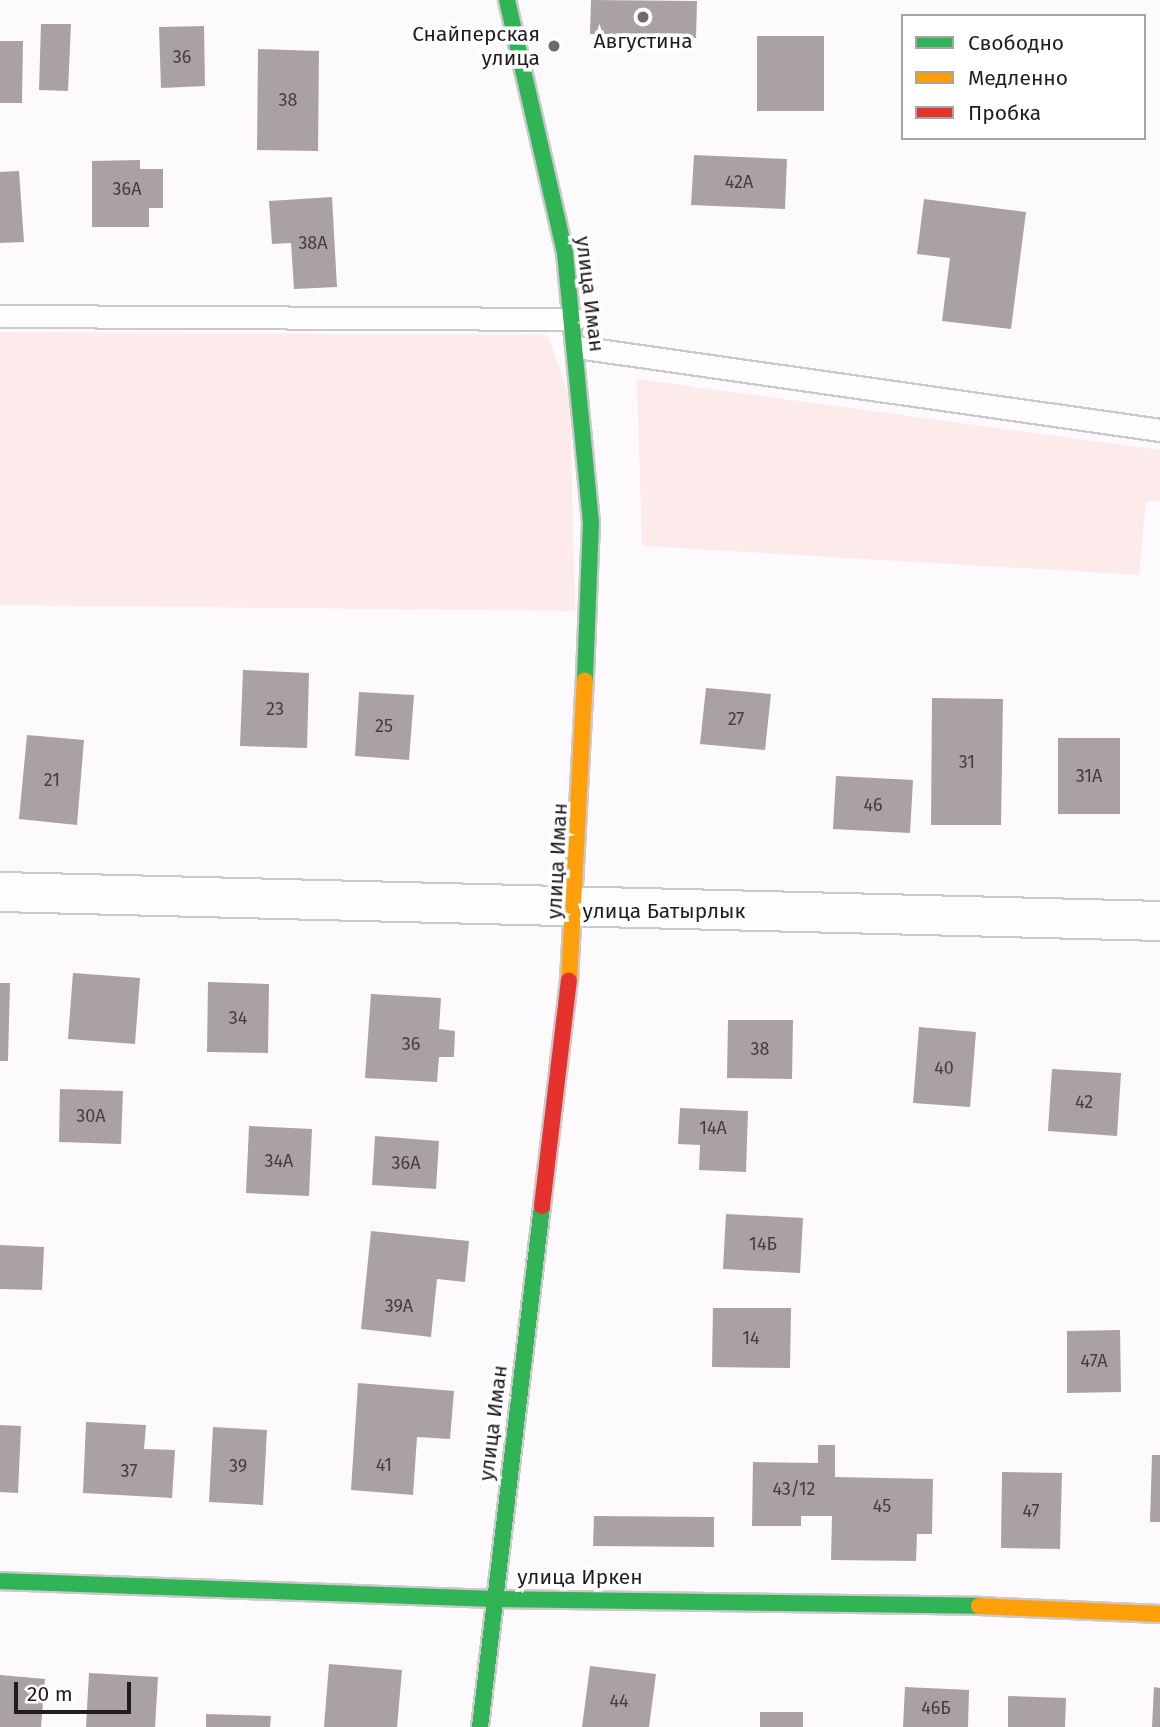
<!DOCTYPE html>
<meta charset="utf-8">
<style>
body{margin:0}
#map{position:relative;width:1160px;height:1727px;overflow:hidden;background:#fcfafd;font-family:"Fira Sans",sans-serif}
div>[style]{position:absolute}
.green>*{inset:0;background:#fdeaeb}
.building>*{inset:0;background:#a9a1a6}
.roads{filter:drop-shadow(2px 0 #ccc9cd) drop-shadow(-2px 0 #ccc9cd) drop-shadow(0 2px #ccc9cd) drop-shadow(0 -2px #ccc9cd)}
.lane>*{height:21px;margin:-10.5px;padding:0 10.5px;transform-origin:10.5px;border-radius:10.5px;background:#fffeff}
.street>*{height:38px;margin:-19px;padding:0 19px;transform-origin:19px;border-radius:19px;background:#fffeff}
.fast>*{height:16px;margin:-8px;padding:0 8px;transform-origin:8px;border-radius:8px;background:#30b455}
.slow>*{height:16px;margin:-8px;padding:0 8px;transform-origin:8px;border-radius:8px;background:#ff9f0a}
.jam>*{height:16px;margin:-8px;padding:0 8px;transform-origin:8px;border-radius:8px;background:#e5322d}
.dots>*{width:19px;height:19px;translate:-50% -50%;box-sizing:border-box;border:4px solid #fff;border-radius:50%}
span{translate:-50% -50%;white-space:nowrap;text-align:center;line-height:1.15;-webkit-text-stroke:7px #fff;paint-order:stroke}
.number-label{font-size:18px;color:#423e42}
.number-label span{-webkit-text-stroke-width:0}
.poi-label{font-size:21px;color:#201d21}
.right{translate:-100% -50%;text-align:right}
.street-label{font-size:21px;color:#201d21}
.legend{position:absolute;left:901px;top:14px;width:245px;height:126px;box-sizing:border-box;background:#fff;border:2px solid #a6a5a6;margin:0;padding:9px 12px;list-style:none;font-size:21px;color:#201d21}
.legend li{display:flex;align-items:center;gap:14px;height:35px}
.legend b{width:35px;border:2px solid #a6a5a6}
.scale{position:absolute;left:14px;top:1682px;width:117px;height:32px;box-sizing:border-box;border:4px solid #201d21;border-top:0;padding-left:9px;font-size:21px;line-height:24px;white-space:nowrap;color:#201d21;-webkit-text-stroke:5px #fff;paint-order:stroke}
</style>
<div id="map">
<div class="green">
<i style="clip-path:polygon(0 332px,548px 335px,570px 400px,575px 611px,0 605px)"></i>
<i style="clip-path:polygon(637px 379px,1160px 450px,1160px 501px,1146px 502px,1139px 575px,642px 546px)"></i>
</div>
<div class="building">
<i style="clip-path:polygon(591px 0,697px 1px,696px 38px,590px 34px)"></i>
<i style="clip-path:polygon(41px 24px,71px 24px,68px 91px,39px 90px)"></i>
<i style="clip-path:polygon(204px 26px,205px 86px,161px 88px,159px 27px)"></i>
<i style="clip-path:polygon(757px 36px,824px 36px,824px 111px,757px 111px)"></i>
<i style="clip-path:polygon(0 41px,23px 41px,22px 103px,0 103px)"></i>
<i style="clip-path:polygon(258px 49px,319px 51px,318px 151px,257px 150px)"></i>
<i style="clip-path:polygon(694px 155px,787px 159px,785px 209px,691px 205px)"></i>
<i style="clip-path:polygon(140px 160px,140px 169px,163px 169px,163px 208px,149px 208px,149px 227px,92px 227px,92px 161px)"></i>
<i style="clip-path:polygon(19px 171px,24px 242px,0 243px,0 172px)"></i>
<i style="clip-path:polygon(332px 197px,337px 287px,294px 289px,291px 243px,272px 244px,269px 201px)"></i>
<i style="clip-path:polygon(924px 199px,1026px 212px,1011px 329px,942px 321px,950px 258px,917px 254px)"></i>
<i style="clip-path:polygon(243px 670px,309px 673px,307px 748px,240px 746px)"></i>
<i style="clip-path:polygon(706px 688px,771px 694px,765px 750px,700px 744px)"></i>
<i style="clip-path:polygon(359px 692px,414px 695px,409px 760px,355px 756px)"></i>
<i style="clip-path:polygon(932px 698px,1003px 699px,1001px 825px,931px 825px)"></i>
<i style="clip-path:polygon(27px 735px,84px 740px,77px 825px,19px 819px)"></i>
<i style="clip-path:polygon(1058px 738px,1120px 738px,1120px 814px,1058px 814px)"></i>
<i style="clip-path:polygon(836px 776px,913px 780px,910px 833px,833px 829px)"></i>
<i style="clip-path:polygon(73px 973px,140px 978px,135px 1044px,68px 1039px)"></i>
<i style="clip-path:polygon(208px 982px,269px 984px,268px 1053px,207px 1052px)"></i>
<i style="clip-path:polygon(0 983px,10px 983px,8px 1061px,0 1061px)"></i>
<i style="clip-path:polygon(371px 994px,441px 998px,439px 1029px,455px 1031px,454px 1057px,439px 1057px,437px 1082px,365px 1078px)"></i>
<i style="clip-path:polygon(728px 1020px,793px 1020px,792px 1079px,727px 1078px)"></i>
<i style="clip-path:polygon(919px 1027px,976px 1032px,970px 1107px,913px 1103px)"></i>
<i style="clip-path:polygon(1052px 1069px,1121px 1073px,1117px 1136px,1048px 1131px)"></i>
<i style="clip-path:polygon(60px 1089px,123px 1091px,121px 1144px,59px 1142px)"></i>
<i style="clip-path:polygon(680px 1108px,748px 1111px,746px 1172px,699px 1170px,700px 1145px,678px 1144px)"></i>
<i style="clip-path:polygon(249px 1126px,312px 1129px,309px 1196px,246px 1193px)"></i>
<i style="clip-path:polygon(375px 1136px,439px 1141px,436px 1189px,372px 1185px)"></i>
<i style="clip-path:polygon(726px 1214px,803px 1218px,800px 1273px,723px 1269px)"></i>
<i style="clip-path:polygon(371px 1231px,469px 1241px,465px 1282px,437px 1279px,431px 1337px,361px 1329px)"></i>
<i style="clip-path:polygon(0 1245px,44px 1247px,42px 1290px,0 1289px)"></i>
<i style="clip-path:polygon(713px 1308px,791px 1308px,790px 1368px,712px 1367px)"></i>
<i style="clip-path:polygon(1120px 1330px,1121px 1392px,1067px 1393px,1067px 1331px)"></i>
<i style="clip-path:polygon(358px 1383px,454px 1391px,450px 1439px,417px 1437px,413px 1495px,351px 1490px)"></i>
<i style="clip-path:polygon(86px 1422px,146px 1425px,144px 1449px,175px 1450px,172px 1498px,83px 1493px)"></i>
<i style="clip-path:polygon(0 1425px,21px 1426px,18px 1493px,0 1492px)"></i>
<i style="clip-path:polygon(213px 1427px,267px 1430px,263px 1505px,209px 1502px)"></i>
<i style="clip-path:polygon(818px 1445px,835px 1445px,835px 1477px,933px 1479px,932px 1534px,917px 1534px,916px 1561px,831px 1560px,832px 1516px,801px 1516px,801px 1526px,752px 1526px,753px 1462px,818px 1463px)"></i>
<i style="clip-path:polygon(1152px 1455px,1160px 1455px,1160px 1522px,1150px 1522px)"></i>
<i style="clip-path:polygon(1002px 1472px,1062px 1473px,1060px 1549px,1001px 1548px)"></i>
<i style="clip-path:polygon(594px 1516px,714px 1517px,714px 1547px,593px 1546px)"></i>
<i style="clip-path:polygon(329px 1664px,402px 1670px,397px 1727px,324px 1727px)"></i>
<i style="clip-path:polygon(590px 1666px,656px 1674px,649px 1727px,582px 1727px)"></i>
<i style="clip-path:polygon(89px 1673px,158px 1677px,155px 1727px,86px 1727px)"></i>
<i style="clip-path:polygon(0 1675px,45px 1679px,41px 1727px,0 1727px)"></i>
<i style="clip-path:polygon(905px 1687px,969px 1690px,968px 1727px,903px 1727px)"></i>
<i style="clip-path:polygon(1154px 1687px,1160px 1688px,1160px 1727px,1152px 1727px)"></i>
<i style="clip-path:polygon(1008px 1696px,1066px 1698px,1065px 1727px,1008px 1727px)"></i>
<i style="clip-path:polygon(760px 1712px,803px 1712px,803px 1727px,760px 1727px)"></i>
<i style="clip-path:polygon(206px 1714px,271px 1716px,270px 1727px,206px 1727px)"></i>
</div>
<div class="roads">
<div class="lane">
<i style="left:0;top:316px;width:575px;rotate:0.3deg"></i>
<i style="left:577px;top:347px;width:589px;rotate:8.1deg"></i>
</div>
<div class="street">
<i style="left:0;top:892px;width:1160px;rotate:1.43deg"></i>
</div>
<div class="fast">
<i style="left:507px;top:0;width:260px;rotate:77.1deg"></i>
<i style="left:565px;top:253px;width:269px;rotate:84.5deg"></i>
<i style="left:591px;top:521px;width:159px;rotate:92.2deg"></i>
<i style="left:0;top:1581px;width:493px;rotate:2.1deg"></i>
<i style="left:493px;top:1599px;width:486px;rotate:0.8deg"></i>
<i style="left:480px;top:1727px;width:525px;rotate:-83.21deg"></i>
</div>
<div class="slow">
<i style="left:569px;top:981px;width:301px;rotate:-87deg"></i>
<i style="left:979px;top:1606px;width:181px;rotate:2.5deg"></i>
</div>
<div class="jam">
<i style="left:542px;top:1206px;width:227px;rotate:-83.2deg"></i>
</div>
</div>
<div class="dots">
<i style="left:643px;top:17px;background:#6d6a6e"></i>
<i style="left:554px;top:46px;background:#6d6a6e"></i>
</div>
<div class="number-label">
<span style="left:182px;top:57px">36</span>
<span style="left:288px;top:100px">38</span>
<span style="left:739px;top:182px">42А</span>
<span style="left:127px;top:189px">36А</span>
<span style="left:313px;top:243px">38А</span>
<span style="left:275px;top:709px">23</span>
<span style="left:736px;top:719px">27</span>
<span style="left:384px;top:726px">25</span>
<span style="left:967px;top:762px">31</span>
<span style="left:1089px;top:776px">31А</span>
<span style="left:52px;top:780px">21</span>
<span style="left:873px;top:805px">46</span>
<span style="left:238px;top:1018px">34</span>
<span style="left:411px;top:1044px">36</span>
<span style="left:760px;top:1049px">38</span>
<span style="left:944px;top:1068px">40</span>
<span style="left:1084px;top:1102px">42</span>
<span style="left:91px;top:1116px">30А</span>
<span style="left:713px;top:1128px">14А</span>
<span style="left:279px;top:1161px">34А</span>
<span style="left:406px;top:1163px">36А</span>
<span style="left:763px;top:1244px">14Б</span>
<span style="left:399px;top:1306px">39А</span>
<span style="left:751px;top:1338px">14</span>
<span style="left:1094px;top:1361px">47А</span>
<span style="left:384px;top:1465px">41</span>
<span style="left:238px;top:1466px">39</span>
<span style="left:129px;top:1471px">37</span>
<span style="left:794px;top:1489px">43/12</span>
<span style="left:882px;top:1506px">45</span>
<span style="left:1031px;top:1511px">47</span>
<span style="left:619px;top:1701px">44</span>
<span style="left:936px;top:1708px">46Б</span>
</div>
<div class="poi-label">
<span class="right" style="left:540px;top:46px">Снайперская<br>улица</span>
<span style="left:643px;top:41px">Августина</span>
</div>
<div class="street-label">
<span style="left:590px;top:294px;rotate:83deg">улица Иман</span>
<span style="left:557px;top:861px;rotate:-87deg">улица Иман</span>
<span style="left:664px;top:911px">улица Батырлык</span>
<span style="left:493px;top:1423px;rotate:-83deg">улица Иман</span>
<span style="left:580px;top:1577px">улица Иркен</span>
</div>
<ul class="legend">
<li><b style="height:9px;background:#30b455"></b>Свободно</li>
<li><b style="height:9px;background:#ff9f0a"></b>Медленно</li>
<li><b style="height:9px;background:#e5322d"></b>Пробка</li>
</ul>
<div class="scale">20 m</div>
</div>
